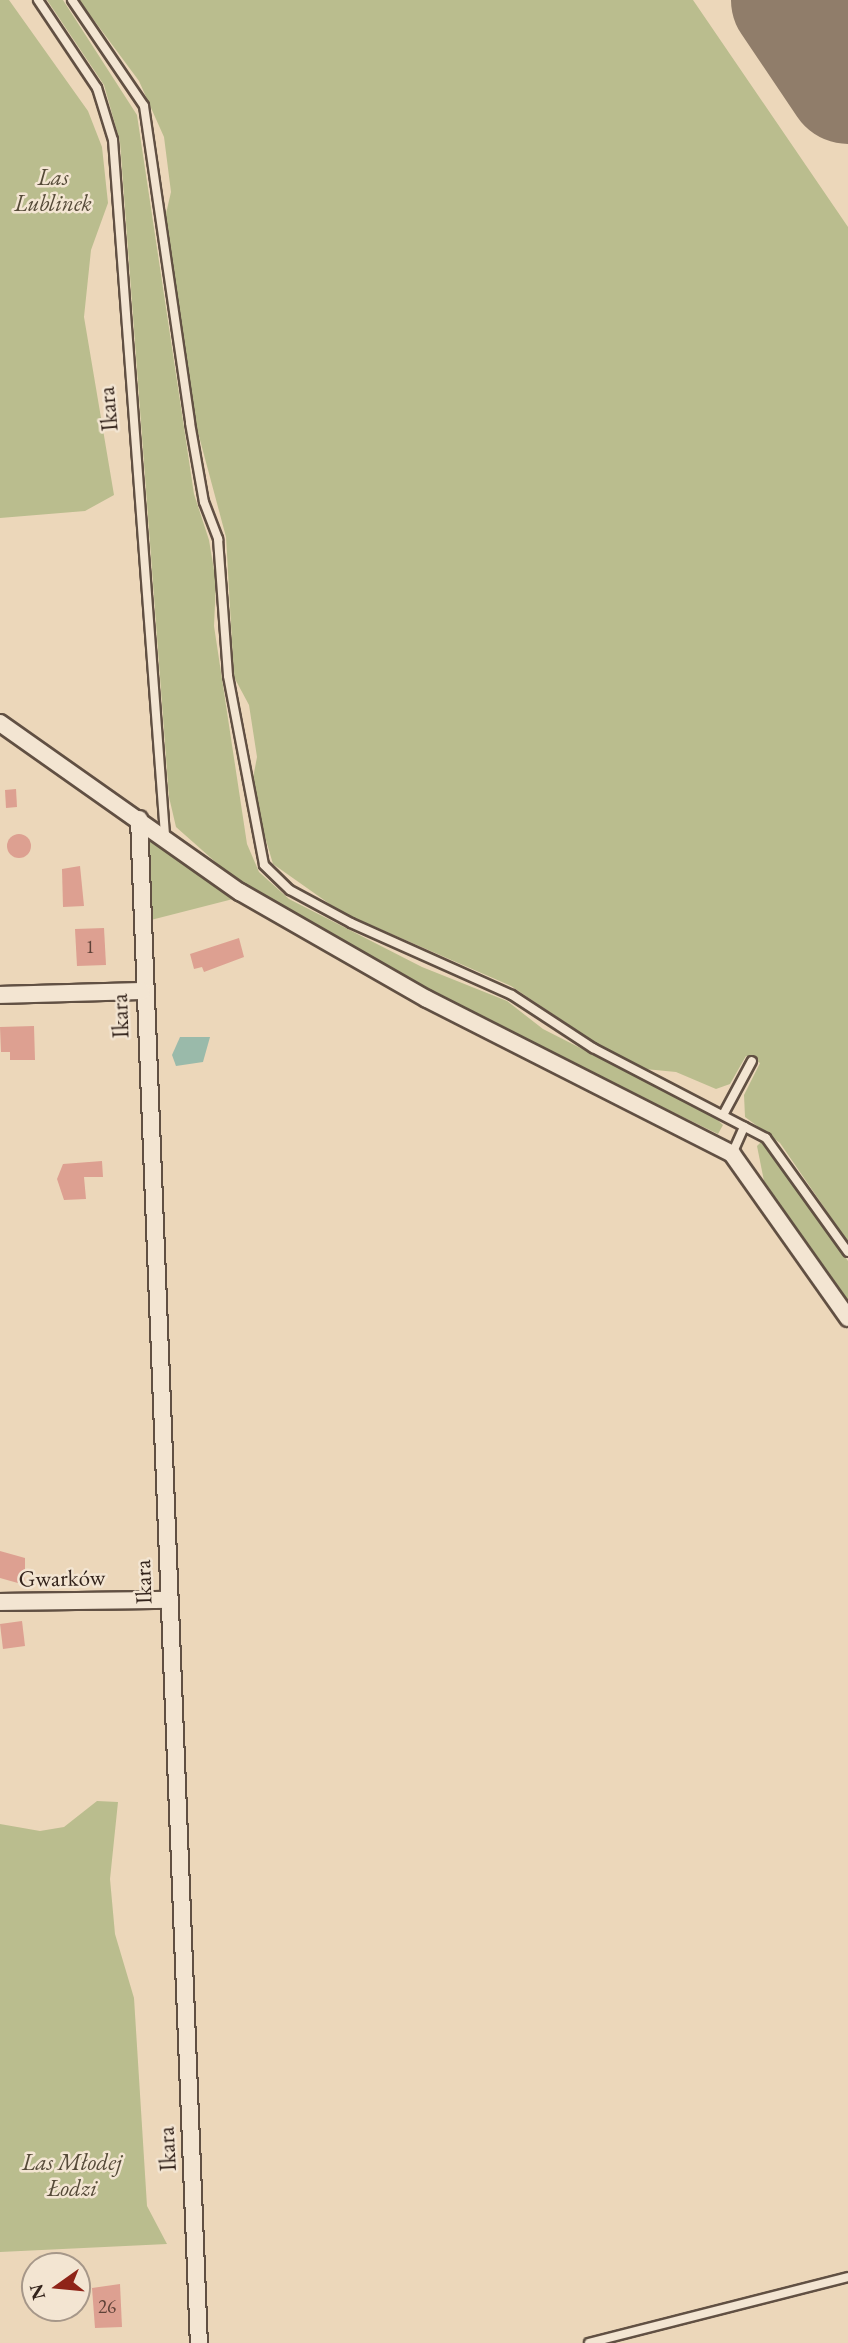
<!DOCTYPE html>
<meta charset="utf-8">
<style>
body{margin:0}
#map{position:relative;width:848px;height:2343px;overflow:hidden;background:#ecd7ba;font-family:"EB Garamond",serif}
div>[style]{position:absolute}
.green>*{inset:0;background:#babd8e}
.water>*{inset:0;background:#9abaaa}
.runway>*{height:122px;margin:-61px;padding:0 61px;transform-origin:61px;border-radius:61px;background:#907d6a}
.building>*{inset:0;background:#dda091}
.round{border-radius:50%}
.roads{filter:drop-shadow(2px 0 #615043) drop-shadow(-2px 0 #615043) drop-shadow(0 2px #615043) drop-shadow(0 -2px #615043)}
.lane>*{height:8px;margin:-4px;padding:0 4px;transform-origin:4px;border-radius:4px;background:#f3e5d2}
.street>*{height:16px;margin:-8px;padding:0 8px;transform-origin:8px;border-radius:8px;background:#f3e5d2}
span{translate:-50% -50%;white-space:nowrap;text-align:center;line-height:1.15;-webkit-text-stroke:5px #f3e5d2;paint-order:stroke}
.number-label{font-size:19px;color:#5e4238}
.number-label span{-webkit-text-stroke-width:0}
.park-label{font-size:23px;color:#554a38;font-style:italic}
.street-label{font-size:23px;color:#33231b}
.north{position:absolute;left:21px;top:2252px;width:70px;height:70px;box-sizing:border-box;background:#f3e5d2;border:2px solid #a69789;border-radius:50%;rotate:255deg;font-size:19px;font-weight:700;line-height:28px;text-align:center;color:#33231b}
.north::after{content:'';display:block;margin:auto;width:24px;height:32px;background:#8f2418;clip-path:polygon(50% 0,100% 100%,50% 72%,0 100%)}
</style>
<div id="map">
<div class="green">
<i style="clip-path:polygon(0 0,9px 0,88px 111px,102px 147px,108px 203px,91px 250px,84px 317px,114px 495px,85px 511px,0 518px)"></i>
<i style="clip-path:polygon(47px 0,63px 0,137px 115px,194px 494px,209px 540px,216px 582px,214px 626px,247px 844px,259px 872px,289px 899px,422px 967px,507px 1001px,543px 1029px,712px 1115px,723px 1125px,718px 1134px,429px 994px,246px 889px,176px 827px,169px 797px,120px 142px,104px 85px)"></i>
<i style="clip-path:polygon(79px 0,693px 0,848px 227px,848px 1242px,780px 1143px,745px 1117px,744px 1095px,760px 1063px,746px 1056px,730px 1084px,716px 1089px,676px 1072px,645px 1069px,596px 1043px,511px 986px,341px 912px,273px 864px,251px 789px,257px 757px,249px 705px,234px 677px,226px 537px,196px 425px,165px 218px,171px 192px,164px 137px,139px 81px)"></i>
<i style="clip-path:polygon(152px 834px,233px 899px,147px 921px,146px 836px)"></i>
<i style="clip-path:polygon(761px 1142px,848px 1261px,848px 1304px,764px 1181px,757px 1146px)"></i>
<i style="clip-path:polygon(97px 1801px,118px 1802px,110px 1879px,115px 1934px,134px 1998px,147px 2206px,167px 2244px,0 2252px,0 1824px,40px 1831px,64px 1827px)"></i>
</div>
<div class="water">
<i style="clip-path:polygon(180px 1037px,210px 1037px,203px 1062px,176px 1066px,172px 1055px)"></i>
</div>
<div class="runway">
<i style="left:792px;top:0;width:100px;rotate:56deg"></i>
</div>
<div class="building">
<i style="clip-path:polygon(16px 789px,17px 807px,6px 808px,5px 790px)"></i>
<i class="round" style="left:7px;top:834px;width:24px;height:24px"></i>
<i style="clip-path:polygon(80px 866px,84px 906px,63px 907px,62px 869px)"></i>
<i style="clip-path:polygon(104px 928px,106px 965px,77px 966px,75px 929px)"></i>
<i style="clip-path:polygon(239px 938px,244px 957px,204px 972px,202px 967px,194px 969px,190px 954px)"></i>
<i style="clip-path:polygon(34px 1026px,35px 1060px,10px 1060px,10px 1052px,1px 1052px,0 1027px)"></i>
<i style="clip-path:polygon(102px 1161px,103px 1177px,84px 1177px,86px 1199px,64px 1200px,57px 1179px,63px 1164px)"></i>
<i style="clip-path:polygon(0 1551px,25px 1558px,25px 1585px,0 1578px)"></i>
<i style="clip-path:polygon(22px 1621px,25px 1646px,3px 1649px,0 1624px)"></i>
<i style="clip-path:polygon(120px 2284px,122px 2327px,95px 2328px,92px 2288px)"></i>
</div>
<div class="roads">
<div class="lane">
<i style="left:38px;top:0;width:106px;rotate:56.2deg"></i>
<i style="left:97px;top:88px;width:54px;rotate:72.9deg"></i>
<i style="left:113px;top:140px;width:697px;rotate:85.72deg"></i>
<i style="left:72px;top:0;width:128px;rotate:55.8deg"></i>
<i style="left:144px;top:106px;width:320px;rotate:81.7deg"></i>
<i style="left:190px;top:423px;width:80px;rotate:80deg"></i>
<i style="left:204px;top:502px;width:40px;rotate:69deg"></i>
<i style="left:218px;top:539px;width:137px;rotate:85.8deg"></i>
<i style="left:228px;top:676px;width:192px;rotate:79.2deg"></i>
<i style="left:264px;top:865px;width:36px;rotate:44deg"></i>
<i style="left:290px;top:890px;width:69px;rotate:28.4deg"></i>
<i style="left:351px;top:923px;width:176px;rotate:24.1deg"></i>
<i style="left:512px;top:995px;width:97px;rotate:33.2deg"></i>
<i style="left:593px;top:1048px;width:195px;rotate:27.5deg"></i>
<i style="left:766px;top:1138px;width:140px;rotate:54.3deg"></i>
<i style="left:723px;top:1115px;width:61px;rotate:-61.8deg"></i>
<i style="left:732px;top:1154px;width:30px;rotate:-66deg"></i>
<i style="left:589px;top:2343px;width:267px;rotate:-14.3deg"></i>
</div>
<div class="street">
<i style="left:0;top:723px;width:294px;rotate:35.2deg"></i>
<i style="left:240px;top:892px;width:215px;rotate:29.8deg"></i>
<i style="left:427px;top:999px;width:342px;rotate:26.9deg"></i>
<i style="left:732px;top:1154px;width:201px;rotate:54.7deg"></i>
<i style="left:139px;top:819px;width:1525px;rotate:87.75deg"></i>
<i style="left:0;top:995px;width:142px;rotate:-1.6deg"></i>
<i style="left:0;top:1602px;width:166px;rotate:-0.7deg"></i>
</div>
</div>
<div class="number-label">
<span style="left:90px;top:947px">1</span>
<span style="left:107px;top:2307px">26</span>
</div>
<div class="park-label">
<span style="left:53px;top:190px">Las<br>Lublinek</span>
<span style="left:72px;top:2175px">Las Młodej<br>Łodzi</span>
</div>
<div class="street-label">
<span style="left:108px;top:409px;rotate:-95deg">Ikara</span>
<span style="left:120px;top:1016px;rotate:-92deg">Ikara</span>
<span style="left:62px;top:1578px;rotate:-1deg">Gwarków</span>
<span style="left:143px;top:1582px;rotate:-92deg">Ikara</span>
<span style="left:167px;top:2149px;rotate:-93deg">Ikara</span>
</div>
<div class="north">N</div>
</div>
